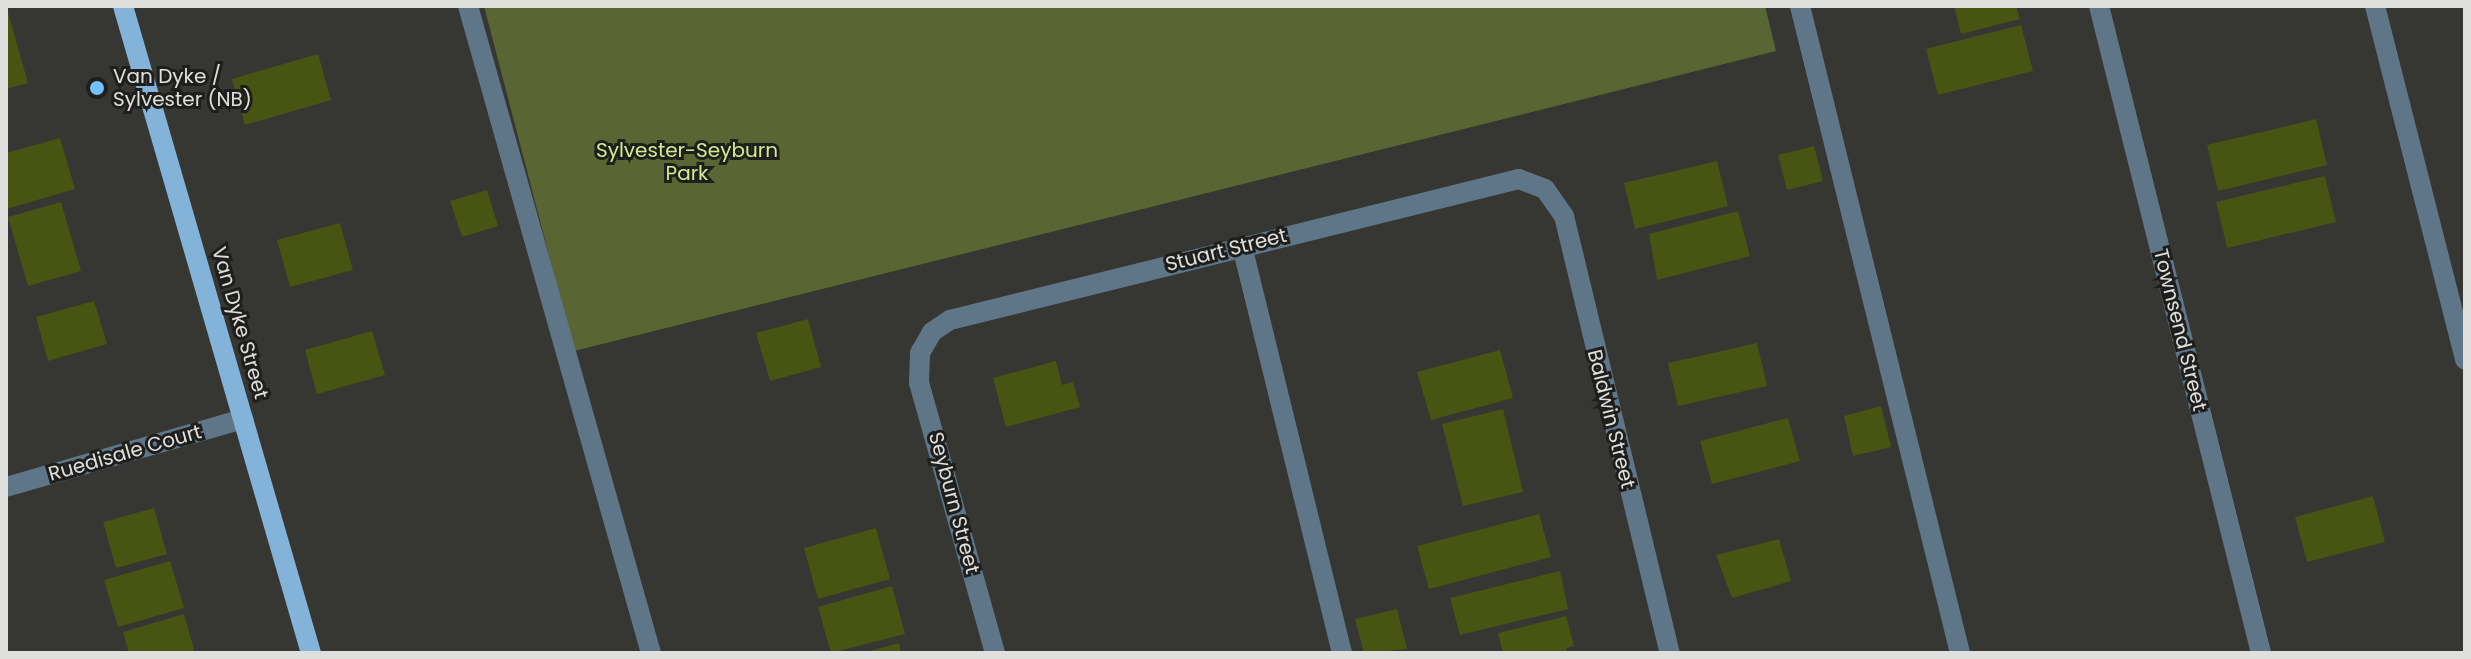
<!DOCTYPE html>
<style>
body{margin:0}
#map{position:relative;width:2471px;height:659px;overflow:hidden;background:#363733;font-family:Poppins,sans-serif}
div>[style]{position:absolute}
.green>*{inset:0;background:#596532}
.building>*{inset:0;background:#475412}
.minor>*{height:20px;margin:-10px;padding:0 10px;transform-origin:10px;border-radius:10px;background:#5f7688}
.major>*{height:20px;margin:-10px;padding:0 10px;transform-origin:10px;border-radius:10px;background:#83b3d9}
.dots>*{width:22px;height:22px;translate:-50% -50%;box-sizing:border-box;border:4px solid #1e1e1c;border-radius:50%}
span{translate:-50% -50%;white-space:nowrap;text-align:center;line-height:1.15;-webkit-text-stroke:6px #1e1e1c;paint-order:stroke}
.poi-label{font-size:20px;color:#dfe0de}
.left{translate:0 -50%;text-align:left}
.park-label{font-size:20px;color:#d3ea8f}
.street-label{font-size:20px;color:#dfe0de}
.frame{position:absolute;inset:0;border:8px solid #dfe0de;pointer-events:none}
</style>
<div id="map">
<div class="green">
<i style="clip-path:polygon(484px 6px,1765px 6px,1776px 51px,574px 351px)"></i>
</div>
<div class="building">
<i style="clip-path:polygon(1954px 6px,2016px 6px,2020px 19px,1961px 34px)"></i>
<i style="clip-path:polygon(7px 9px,28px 83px,6px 89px,6px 10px)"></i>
<i style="clip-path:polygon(2021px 25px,2033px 71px,1938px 95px,1926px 49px)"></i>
<i style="clip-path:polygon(318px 54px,331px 100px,245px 125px,232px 79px)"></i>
<i style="clip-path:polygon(2316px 119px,2327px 165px,2218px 191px,2207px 145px)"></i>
<i style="clip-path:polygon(60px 138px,75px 189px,6px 209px,6px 153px)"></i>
<i style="clip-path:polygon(1814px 146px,1823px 181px,1787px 190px,1778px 155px)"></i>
<i style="clip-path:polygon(1717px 161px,1728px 206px,1635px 229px,1624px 183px)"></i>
<i style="clip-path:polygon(2325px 176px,2336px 222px,2227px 248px,2216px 202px)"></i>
<i style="clip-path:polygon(487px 190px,498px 226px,462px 237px,450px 201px)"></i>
<i style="clip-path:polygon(61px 202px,81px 271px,28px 286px,8px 217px)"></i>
<i style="clip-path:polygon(1738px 211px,1750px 256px,1657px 280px,1649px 234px)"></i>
<i style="clip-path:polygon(340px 223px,353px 270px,290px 287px,277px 240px)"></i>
<i style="clip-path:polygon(94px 301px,107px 344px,48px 361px,36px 317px)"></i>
<i style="clip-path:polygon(808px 319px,821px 367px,770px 381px,756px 333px)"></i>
<i style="clip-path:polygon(372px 331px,385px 375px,317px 394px,305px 350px)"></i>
<i style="clip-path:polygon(1757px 343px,1767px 386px,1678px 406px,1668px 363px)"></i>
<i style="clip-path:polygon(1500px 350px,1513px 398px,1431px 420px,1417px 372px)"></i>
<i style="clip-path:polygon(1056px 361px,1062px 385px,1073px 382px,1080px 407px,1006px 427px,993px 378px)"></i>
<i style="clip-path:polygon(1881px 406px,1891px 447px,1853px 456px,1844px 416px)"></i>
<i style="clip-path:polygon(1503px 409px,1523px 492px,1463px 506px,1442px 424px)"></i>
<i style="clip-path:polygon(1788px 418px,1800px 461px,1712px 484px,1700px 441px)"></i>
<i style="clip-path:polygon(2373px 496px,2385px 542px,2307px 562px,2295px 517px)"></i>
<i style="clip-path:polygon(154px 508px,167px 554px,116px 568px,103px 522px)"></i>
<i style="clip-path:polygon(1539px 514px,1551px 557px,1429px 589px,1417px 546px)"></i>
<i style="clip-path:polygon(876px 528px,890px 579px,818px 599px,804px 548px)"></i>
<i style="clip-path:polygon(1779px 539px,1791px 581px,1732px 598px,1716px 555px)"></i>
<i style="clip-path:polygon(170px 561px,184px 608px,118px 627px,104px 580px)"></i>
<i style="clip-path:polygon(1560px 571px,1568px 609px,1460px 635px,1450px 598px)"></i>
<i style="clip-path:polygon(892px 586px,905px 634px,831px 653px,818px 607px)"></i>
<i style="clip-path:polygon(1397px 609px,1407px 649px,1364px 653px,1355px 619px)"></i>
<i style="clip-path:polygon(184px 614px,195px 653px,129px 653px,123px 632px)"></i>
<i style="clip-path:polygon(1566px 616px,1574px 646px,1566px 648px,1567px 653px,1503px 653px,1498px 633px)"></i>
<i style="clip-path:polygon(899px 643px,901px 653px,866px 653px,866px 652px)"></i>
</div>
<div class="minor">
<i style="left:468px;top:6px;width:672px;rotate:74.21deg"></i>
<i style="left:1800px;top:6px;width:666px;rotate:76.11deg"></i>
<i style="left:2099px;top:6px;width:667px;rotate:75.94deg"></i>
<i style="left:2375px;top:6px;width:365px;rotate:75.7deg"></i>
<i style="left:1242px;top:246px;width:419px;rotate:76.2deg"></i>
<i style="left:6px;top:487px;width:247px;rotate:-16deg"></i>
<i style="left:995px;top:653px;width:280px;rotate:-105.7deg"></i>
<i style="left:919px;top:383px;width:30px;rotate:-88deg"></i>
<i style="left:920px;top:353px;width:24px;rotate:-60deg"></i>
<i style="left:932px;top:332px;width:22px;rotate:-34deg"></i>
<i style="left:950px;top:320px;width:586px;rotate:-13.92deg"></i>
<i style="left:1519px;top:179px;width:28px;rotate:21deg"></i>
<i style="left:1545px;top:189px;width:33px;rotate:55deg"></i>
<i style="left:1564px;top:216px;width:450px;rotate:76.4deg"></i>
</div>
<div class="major">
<i style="left:123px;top:6px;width:674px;rotate:73.8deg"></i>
</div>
<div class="dots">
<i style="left:97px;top:88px;background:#77bff7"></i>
</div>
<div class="poi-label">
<span class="left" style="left:113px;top:88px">Van Dyke /<br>Sylvester (NB)</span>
</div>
<div class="park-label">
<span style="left:687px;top:162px">Sylvester-Seyburn<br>Park</span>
</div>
<div class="street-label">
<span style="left:1226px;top:250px;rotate:-14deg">Stuart Street</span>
<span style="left:240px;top:323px;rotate:74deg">Van Dyke Street</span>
<span style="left:2180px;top:330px;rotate:76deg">Townsend Street</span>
<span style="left:1611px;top:419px;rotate:76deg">Baldwin Street</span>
<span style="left:125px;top:453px;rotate:-16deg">Ruedisale Court</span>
<span style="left:954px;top:503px;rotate:75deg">Seyburn Street</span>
</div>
<div class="frame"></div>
</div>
